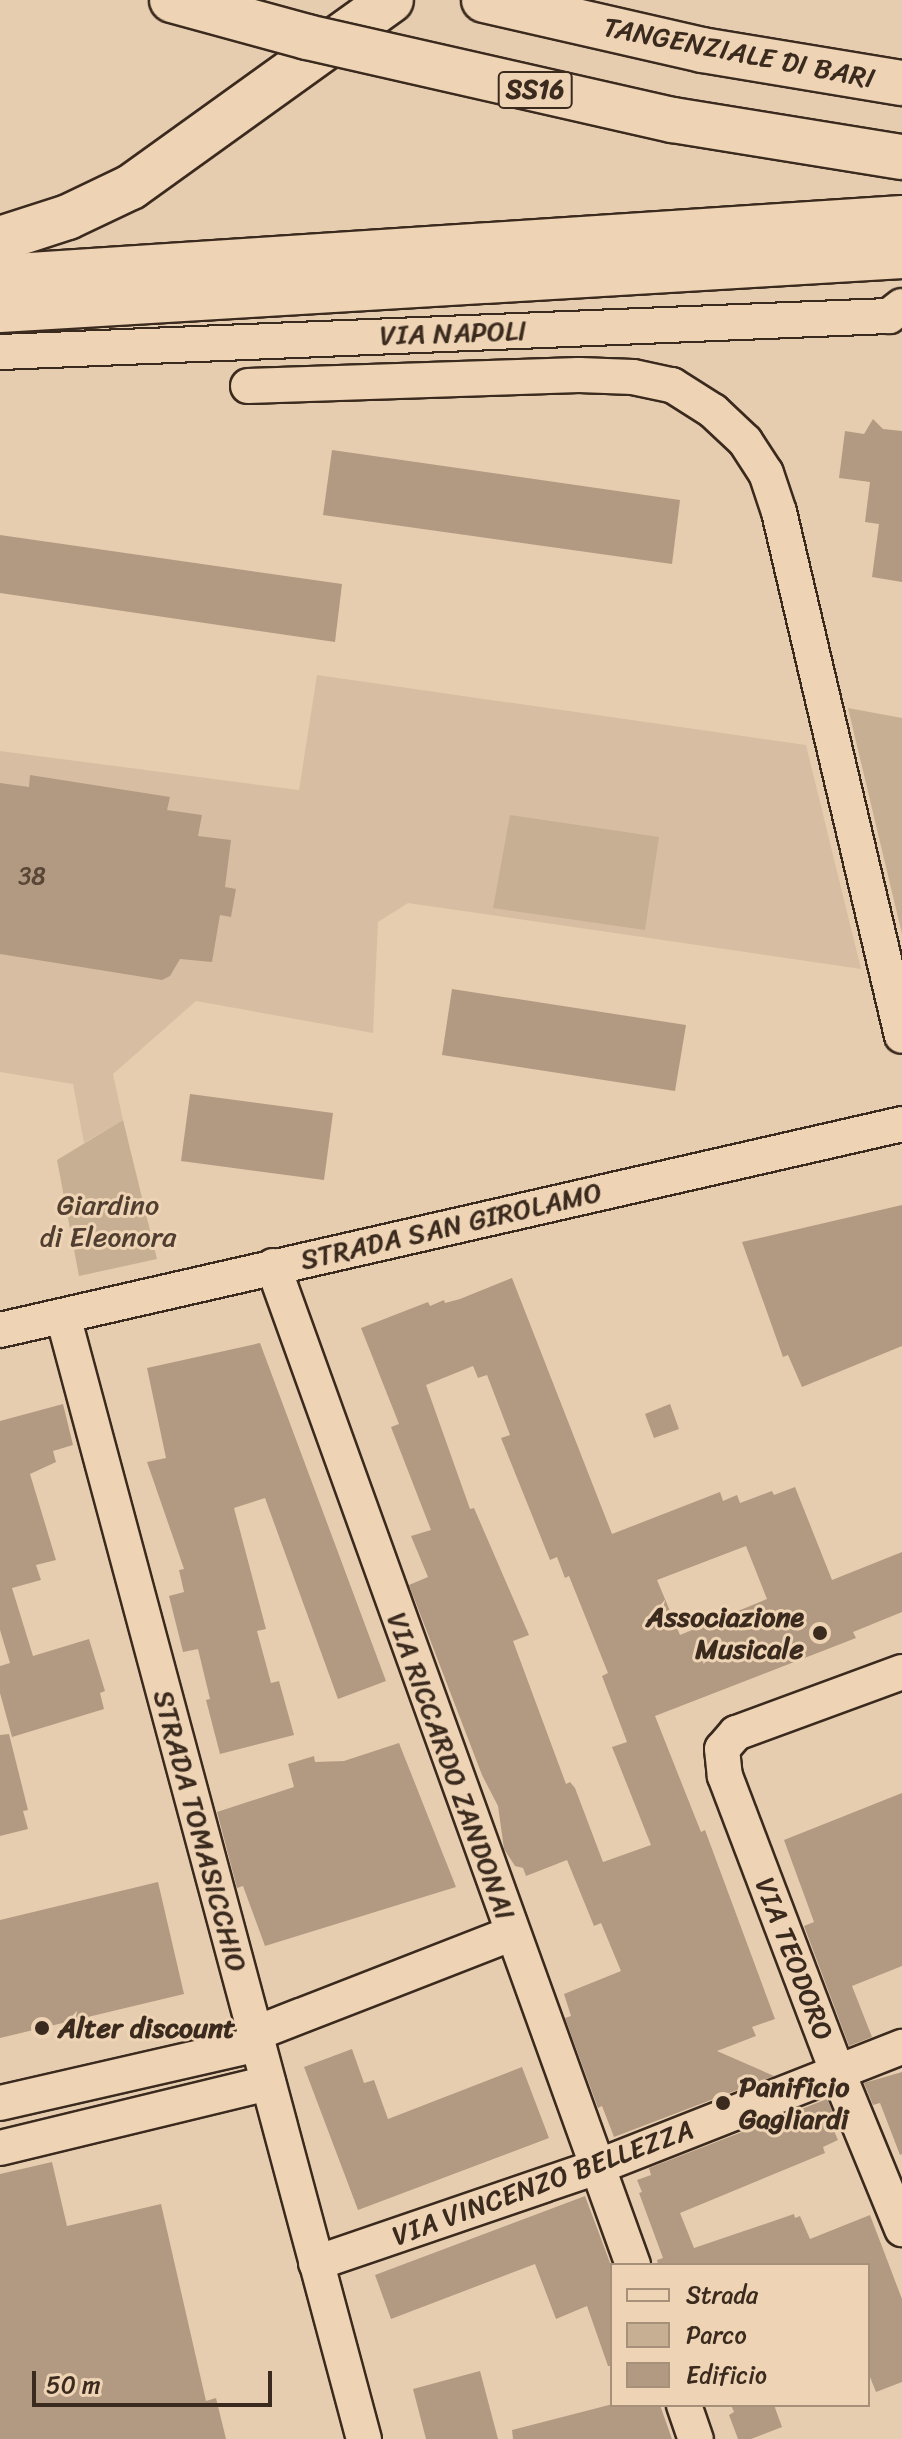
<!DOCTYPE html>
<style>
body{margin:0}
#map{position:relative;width:902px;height:2439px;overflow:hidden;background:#e7cdaf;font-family:Sriracha,sans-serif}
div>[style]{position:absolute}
.built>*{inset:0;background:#d7bea2}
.green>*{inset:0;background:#c7af94}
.building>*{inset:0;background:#b29a82}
.roads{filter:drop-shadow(2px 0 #3b2a1e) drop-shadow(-2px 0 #3b2a1e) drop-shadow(0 2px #3b2a1e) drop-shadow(0 -2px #3b2a1e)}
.street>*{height:34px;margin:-17px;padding:0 17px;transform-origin:17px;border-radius:17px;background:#eed4b5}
.highway>*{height:44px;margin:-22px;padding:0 22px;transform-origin:22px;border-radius:22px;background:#eed4b5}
.bridges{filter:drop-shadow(2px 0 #3b2a1e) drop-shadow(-2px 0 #3b2a1e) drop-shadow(0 2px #3b2a1e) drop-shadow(0 -2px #3b2a1e)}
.highway-bridge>*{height:44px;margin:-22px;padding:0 22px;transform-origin:22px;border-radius:22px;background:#eed4b5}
.dots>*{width:22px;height:22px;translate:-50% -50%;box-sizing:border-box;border:4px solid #eed4b5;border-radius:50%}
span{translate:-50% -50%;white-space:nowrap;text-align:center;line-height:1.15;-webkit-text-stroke:6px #eed4b5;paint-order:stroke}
.number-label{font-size:24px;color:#594637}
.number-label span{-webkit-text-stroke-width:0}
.shield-label span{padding:2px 6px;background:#eed4b5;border:2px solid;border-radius:6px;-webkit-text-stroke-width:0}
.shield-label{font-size:26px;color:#3b2a1e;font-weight:700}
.street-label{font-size:28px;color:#3b2a1e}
.park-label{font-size:28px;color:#503e30}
.poi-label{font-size:28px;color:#3b2a1e;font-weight:700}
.right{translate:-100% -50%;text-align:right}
.left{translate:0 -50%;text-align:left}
.legend{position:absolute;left:610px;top:2263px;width:260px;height:144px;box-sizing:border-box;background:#eed4b5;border:2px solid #a69079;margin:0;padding:10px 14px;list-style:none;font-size:24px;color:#3b2a1e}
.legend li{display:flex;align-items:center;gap:16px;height:40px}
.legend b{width:40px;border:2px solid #a69079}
.scale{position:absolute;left:32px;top:2371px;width:240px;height:36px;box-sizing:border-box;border:4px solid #3b2a1e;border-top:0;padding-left:10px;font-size:24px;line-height:28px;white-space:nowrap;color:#3b2a1e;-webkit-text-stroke:6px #eed4b5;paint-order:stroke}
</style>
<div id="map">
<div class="built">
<i style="clip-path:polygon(317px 675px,806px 745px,861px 969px,408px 903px,378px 922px,373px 1033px,196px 1001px,113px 1074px,123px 1120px,84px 1143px,73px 1084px,0 1072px,0 751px,299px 790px)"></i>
</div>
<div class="green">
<i style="clip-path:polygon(848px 708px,902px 718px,902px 934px)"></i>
<i style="clip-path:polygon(510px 815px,659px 837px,645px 930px,493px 908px)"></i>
<i style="clip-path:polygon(123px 1120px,157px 1259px,79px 1276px,57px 1160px)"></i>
</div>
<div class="building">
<i style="clip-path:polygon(873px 419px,883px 429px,902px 431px,902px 582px,872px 577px,879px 524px,865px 522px,870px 482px,839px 478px,845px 431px,864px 434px)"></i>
<i style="clip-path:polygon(332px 450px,680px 500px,672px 564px,323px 515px)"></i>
<i style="clip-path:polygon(0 535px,342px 584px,335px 642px,0 593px)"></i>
<i style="clip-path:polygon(30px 775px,170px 797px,167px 810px,202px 815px,198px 836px,231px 840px,225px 887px,236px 889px,231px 917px,220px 915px,212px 962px,180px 959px,170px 976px,162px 980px,0 954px,0 783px,29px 787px)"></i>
<i style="clip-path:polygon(452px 989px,686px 1025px,675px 1091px,442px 1055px)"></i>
<i style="clip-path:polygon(190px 1094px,333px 1113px,324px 1180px,181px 1161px)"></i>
<i style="clip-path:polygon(902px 1205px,902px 1346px,802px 1387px,788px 1355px,783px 1357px,742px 1242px)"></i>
<i style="clip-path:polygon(evenodd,512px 1278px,612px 1534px,720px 1492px,723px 1501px,737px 1495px,740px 1503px,772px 1491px,774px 1495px,795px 1487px,832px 1580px,902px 1552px,902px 1612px,853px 1632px,856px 1638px,655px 1716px,701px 1832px,705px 1830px,775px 2019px,752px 2027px,756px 2036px,717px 2051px,774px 2076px,614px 2137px,602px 2106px,598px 2108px,565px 2018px,571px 2016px,564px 1994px,621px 1971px,601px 1923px,594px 1926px,567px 1860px,526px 1876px,523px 1868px,515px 1866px,504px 1849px,498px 1806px,482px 1775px,409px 1585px,428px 1577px,411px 1536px,431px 1530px,391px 1427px,399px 1424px,361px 1328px,428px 1302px,430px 1306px,444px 1300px,445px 1303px,460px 1299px,512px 1278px,473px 1366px,478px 1378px,487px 1375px,510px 1435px,501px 1438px,550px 1560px,557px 1557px,565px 1578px,569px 1576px,608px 1673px,602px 1676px,627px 1742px,612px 1747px,651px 1845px,603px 1862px,575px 1788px,570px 1782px,566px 1784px,513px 1641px,529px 1635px,474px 1508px,470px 1509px,426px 1385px,473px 1366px,512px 1278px,746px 1546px,767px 1599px,680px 1635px,657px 1580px,746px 1546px)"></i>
<i style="clip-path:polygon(260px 1343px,386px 1681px,338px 1699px,265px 1498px,234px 1508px,266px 1629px,257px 1631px,271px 1683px,279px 1681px,294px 1735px,220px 1754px,206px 1700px,210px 1699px,198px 1649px,183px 1652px,169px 1596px,184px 1592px,179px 1570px,184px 1569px,147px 1462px,166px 1458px,147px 1368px)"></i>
<i style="clip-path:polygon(63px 1404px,73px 1445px,53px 1451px,56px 1462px,30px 1474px,56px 1560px,36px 1565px,41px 1580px,12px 1588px,33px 1656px,89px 1639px,105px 1691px,100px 1693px,104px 1709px,12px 1737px,0 1693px,0 1666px,10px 1663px,0 1630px,0 1421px)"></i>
<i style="clip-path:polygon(670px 1404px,679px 1429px,654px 1438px,645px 1414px)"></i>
<i style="clip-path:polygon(9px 1734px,28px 1810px,23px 1811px,28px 1829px,0 1836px,0 1735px)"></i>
<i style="clip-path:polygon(399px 1743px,456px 1887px,265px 1946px,243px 1886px,237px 1888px,217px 1812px,294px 1787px,288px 1764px,314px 1756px,315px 1762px,344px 1761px)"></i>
<i style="clip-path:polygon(902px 1793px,902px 1966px,852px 1986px,872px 2037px,849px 2046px,804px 1926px,814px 1922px,784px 1840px)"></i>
<i style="clip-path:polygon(158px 1882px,184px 1994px,0 2038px,0 1920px)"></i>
<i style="clip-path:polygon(352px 2049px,364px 2083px,374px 2080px,388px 2119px,522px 2067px,549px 2138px,358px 2210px,304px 2067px)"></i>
<i style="clip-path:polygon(902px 2072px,902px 2154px,900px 2155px,880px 2103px,873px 2105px,864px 2083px)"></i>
<i style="clip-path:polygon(827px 2099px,836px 2120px,830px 2122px,838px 2140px,823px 2147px,825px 2153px,680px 2213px,694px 2248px,794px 2214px,795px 2218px,800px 2216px,810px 2239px,870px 2215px,902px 2299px,902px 2382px,876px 2392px,868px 2372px,868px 2265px,658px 2265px,657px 2260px,663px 2258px,639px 2193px,642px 2192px,637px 2180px,651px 2175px,649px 2168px)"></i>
<i style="clip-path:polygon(52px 2162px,67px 2226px,161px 2204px,206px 2401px,216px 2398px,226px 2439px,0 2439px,0 2174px)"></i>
<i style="clip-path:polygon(585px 2196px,612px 2268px,612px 2366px,608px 2366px,587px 2306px,556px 2319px,535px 2264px,391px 2319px,375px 2275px)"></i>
<i style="clip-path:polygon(480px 2371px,498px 2439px,426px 2439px,413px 2389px)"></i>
<i style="clip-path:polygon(609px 2405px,660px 2405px,672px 2439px,513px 2439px,512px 2430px)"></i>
<i style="clip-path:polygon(731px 2405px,774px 2405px,782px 2427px,751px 2439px,738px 2439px,729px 2415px,734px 2412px)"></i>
</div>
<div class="roads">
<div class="street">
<i style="left:0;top:352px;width:890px;rotate:-2.32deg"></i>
<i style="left:889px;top:316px;width:16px;rotate:-38deg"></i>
<i style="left:248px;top:386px;width:331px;rotate:-1.9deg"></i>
<i style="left:579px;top:375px;width:54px;rotate:2.1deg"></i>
<i style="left:633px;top:377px;width:40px;rotate:12deg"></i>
<i style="left:672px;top:385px;width:49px;rotate:32.4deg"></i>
<i style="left:713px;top:411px;width:44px;rotate:43.2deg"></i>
<i style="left:745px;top:441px;width:38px;rotate:57deg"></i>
<i style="left:766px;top:473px;width:41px;rotate:71.6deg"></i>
<i style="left:779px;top:512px;width:538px;rotate:76.79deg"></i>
<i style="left:273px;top:1266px;width:1062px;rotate:70.18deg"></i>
<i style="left:63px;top:1316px;width:1163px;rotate:75deg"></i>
<i style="left:0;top:1330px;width:925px;rotate:-12.86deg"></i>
<i style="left:902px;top:1672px;width:177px;rotate:159.8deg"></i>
<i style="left:736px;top:1733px;width:21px;rotate:131deg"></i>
<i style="left:722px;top:1749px;width:27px;rotate:84deg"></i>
<i style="left:725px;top:1776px;width:318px;rotate:69.2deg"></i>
<i style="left:838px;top:2073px;width:169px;rotate:67.7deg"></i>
<i style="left:254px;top:2034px;width:276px;rotate:-21.3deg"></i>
<i style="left:0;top:2103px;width:264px;rotate:-12.9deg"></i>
<i style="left:0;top:2148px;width:276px;rotate:-13.6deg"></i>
<i style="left:316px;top:2263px;width:297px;rotate:-18.9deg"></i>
<i style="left:597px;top:2167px;width:328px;rotate:-21.5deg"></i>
<i style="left:684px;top:2405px;width:36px;rotate:71deg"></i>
</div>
<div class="highway">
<i style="left:484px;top:0;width:224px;rotate:12.9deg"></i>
<i style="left:702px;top:50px;width:203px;rotate:9.4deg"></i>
<i style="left:0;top:239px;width:71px;rotate:-17.9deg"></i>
<i style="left:68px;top:217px;width:70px;rotate:-25.5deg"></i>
<i style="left:131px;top:187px;width:320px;rotate:-35.7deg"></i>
<i style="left:0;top:277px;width:904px;rotate:-3.74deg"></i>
<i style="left:0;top:310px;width:904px;rotate:-3.43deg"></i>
</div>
</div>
<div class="bridges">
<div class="highway-bridge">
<i style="left:172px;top:0;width:140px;rotate:15.3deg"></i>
<i style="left:307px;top:37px;width:375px;rotate:12.8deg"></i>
<i style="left:673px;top:120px;width:232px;rotate:9.2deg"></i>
</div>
</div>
<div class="dots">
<i style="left:820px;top:1633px;background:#3b2a1e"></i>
<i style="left:42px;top:2028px;background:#3b2a1e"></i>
<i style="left:723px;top:2103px;background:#3b2a1e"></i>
</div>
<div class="number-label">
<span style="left:32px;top:877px">38</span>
</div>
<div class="shield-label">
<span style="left:535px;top:90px">SS16</span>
</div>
<div class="street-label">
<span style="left:739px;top:53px;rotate:11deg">TANGENZIALE DI BARI</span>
<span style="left:453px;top:333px;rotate:-2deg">VIA NAPOLI</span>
<span style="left:451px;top:1226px;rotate:-13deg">STRADA SAN GIROLAMO</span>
<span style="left:451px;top:1766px;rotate:70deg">VIA RICCARDO ZANDONAI</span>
<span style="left:200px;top:1831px;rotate:75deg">STRADA TOMASICCHIO</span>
<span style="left:794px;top:1959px;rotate:69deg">VIA TEODORO</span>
<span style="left:543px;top:2183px;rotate:-20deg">VIA VINCENZO BELLEZZA</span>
</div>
<div class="park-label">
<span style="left:108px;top:1221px">Giardino<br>di Eleonora</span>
</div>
<div class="poi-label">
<span class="right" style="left:804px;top:1633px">Associazione<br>Musicale</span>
<span class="left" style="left:58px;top:2028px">Alter discount</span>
<span class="left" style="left:739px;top:2103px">Panificio<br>Gagliardi</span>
</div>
<ul class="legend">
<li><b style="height:10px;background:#eed4b5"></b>Strada</li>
<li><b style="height:22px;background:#c7af94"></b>Parco</li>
<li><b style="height:22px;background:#b29a82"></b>Edificio</li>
</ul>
<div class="scale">50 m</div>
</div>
